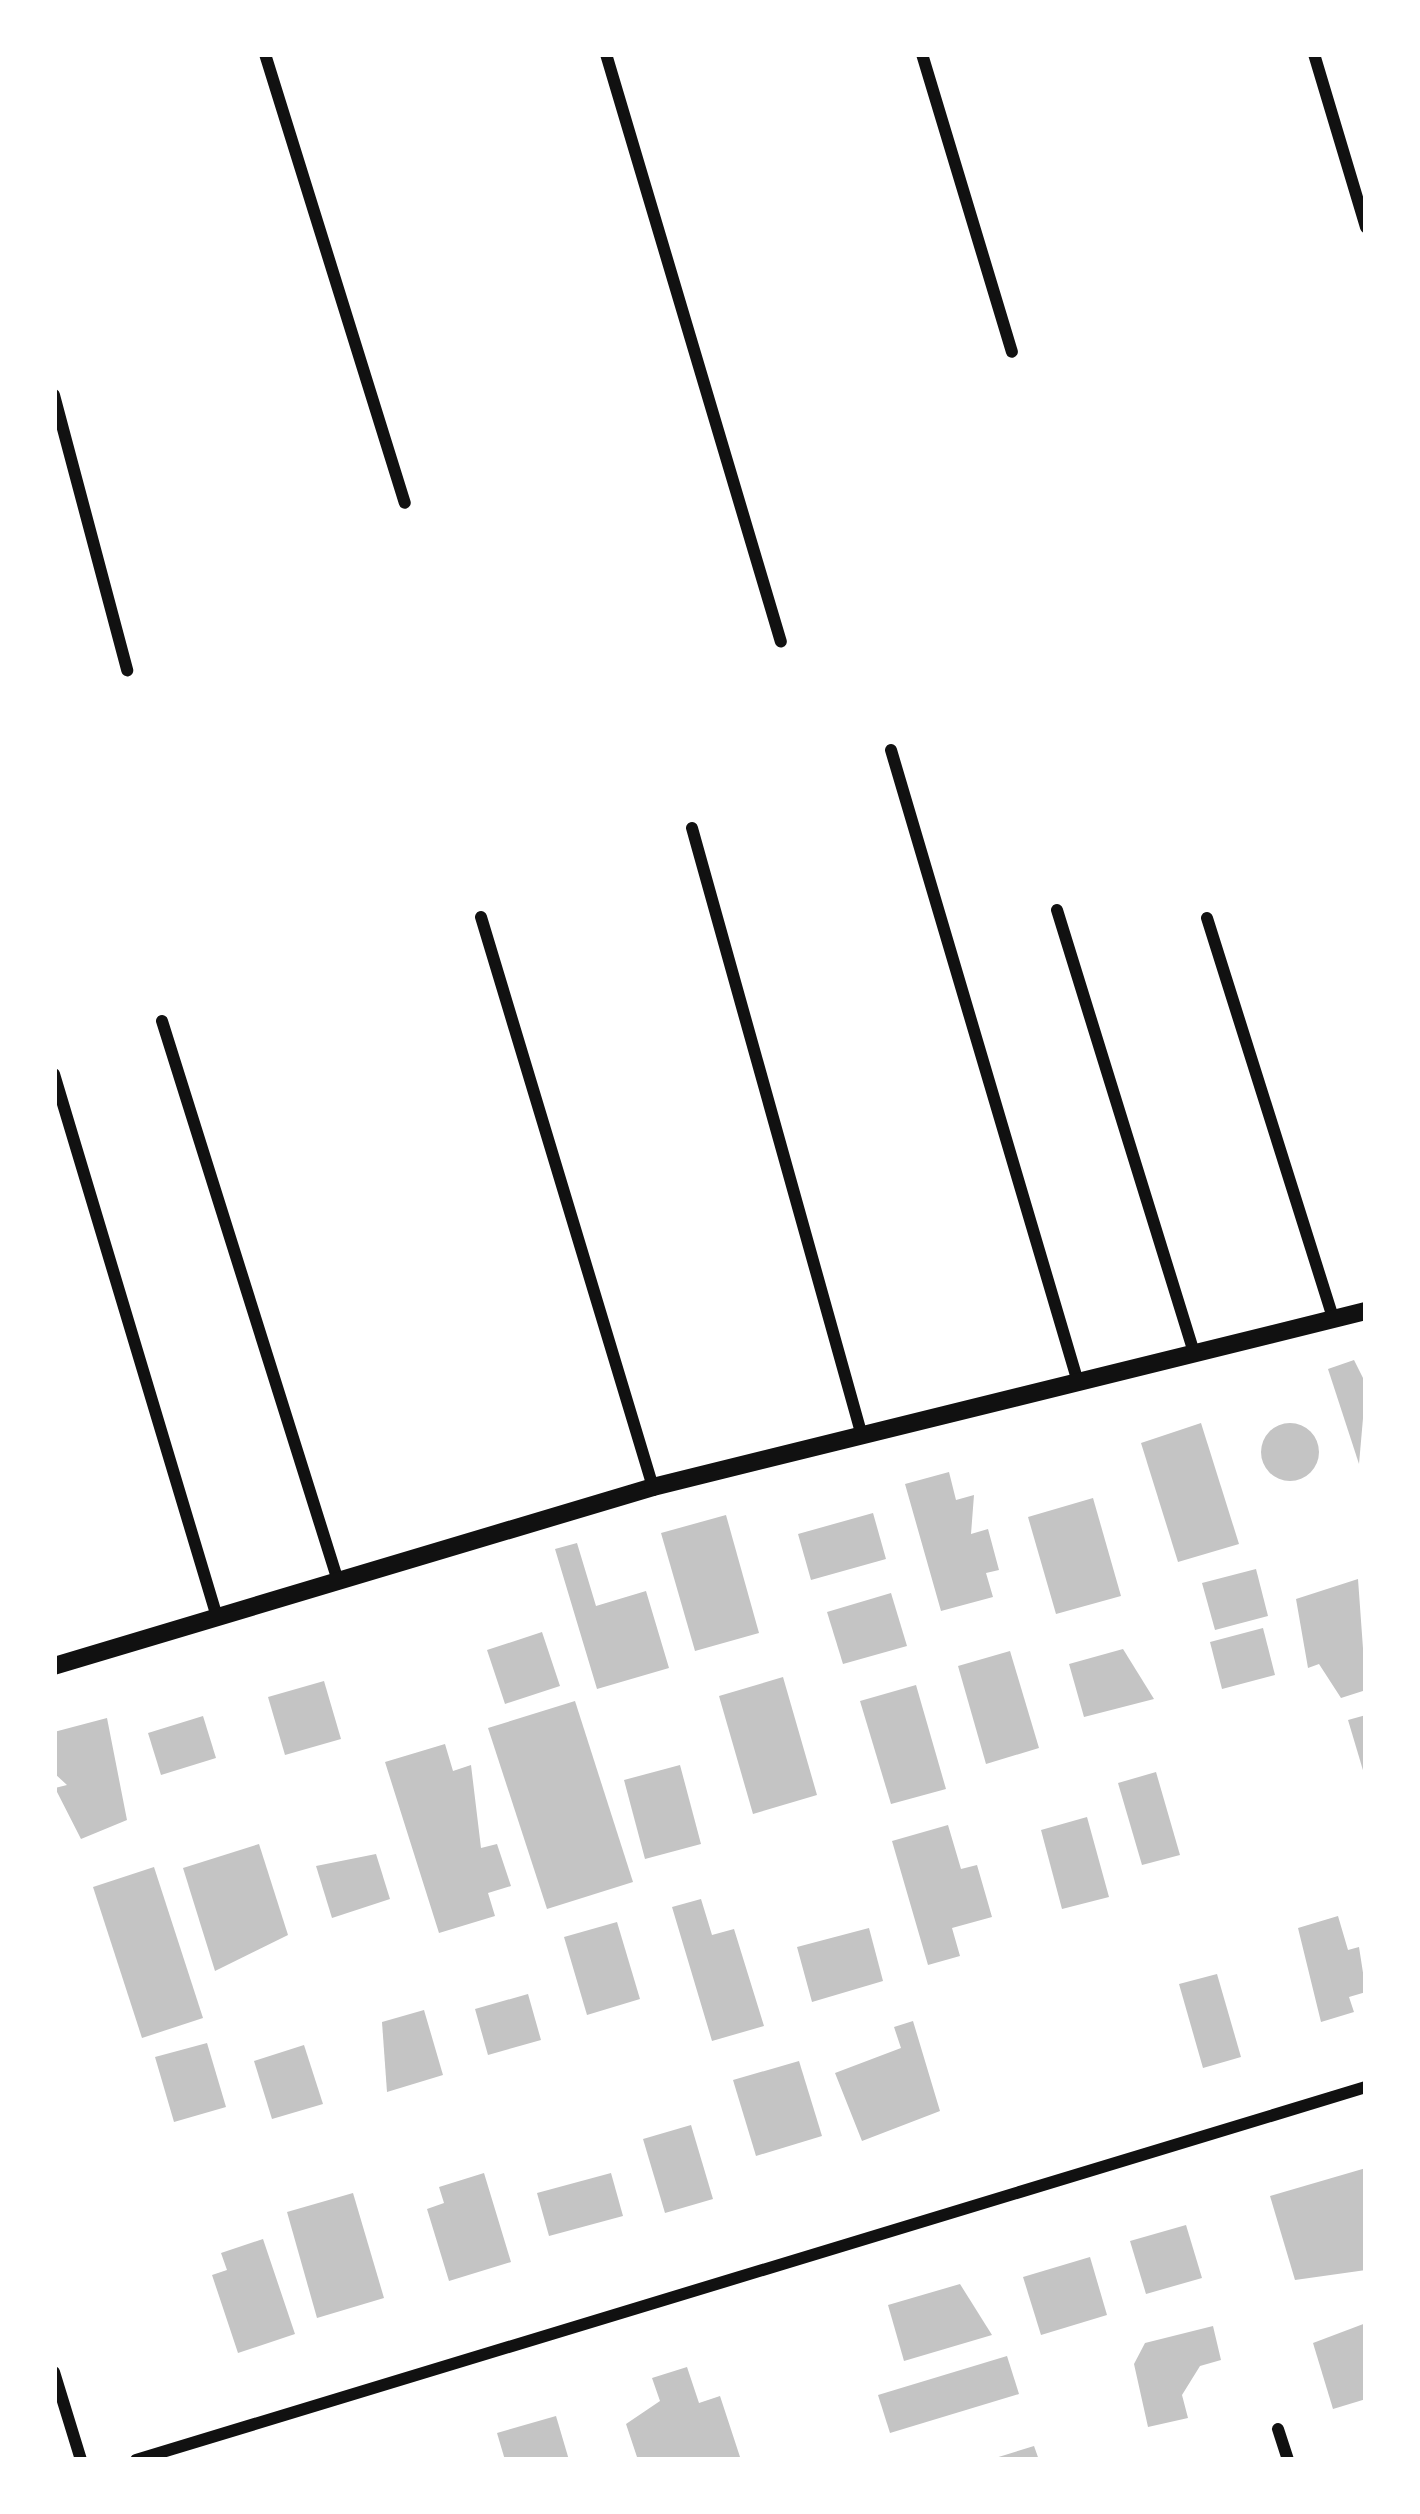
<!DOCTYPE html>
<style>
body{margin:0}
#map{position:relative;width:1420px;height:2514px;overflow:hidden;background:#fff;font-family:Figtree,sans-serif}
div>[style]{position:absolute}
.building>*{inset:0;background:#c4c4c4}
.round{border-radius:50%}
.minor>*{height:12px;margin:-6px;padding:0 6px;transform-origin:6px;border-radius:6px;background:#111}
.tertiary>*{height:18px;margin:-9px;padding:0 9px;transform-origin:9px;border-radius:9px;background:#111}
span{translate:-50% -50%;white-space:nowrap;text-align:center;line-height:1.15;-webkit-text-stroke:9px #fff;paint-order:stroke}
.frame{position:absolute;inset:0;border:57px solid #fff;pointer-events:none}
</style>
<div id="map">
<div class="building">
<i style="clip-path:polygon(1354px 1360px,1366px 1384px,1359px 1464px,1328px 1369px)"></i>
<i style="clip-path:polygon(1201px 1423px,1239px 1544px,1178px 1562px,1141px 1443px)"></i>
<i class="round" style="left:1261px;top:1423px;width:58px;height:58px"></i>
<i style="clip-path:polygon(949px 1472px,956px 1500px,974px 1495px,971px 1534px,988px 1529px,999px 1570px,986px 1573px,993px 1597px,941px 1611px,905px 1484px)"></i>
<i style="clip-path:polygon(1093px 1498px,1121px 1596px,1056px 1614px,1028px 1517px)"></i>
<i style="clip-path:polygon(873px 1513px,886px 1559px,811px 1580px,798px 1534px)"></i>
<i style="clip-path:polygon(726px 1515px,759px 1633px,695px 1651px,661px 1533px)"></i>
<i style="clip-path:polygon(577px 1543px,596px 1606px,646px 1591px,669px 1668px,597px 1689px,555px 1549px)"></i>
<i style="clip-path:polygon(1256px 1569px,1268px 1616px,1215px 1630px,1202px 1583px)"></i>
<i style="clip-path:polygon(1358px 1579px,1366px 1690px,1341px 1698px,1319px 1664px,1308px 1668px,1296px 1599px)"></i>
<i style="clip-path:polygon(891px 1593px,907px 1646px,843px 1664px,827px 1612px)"></i>
<i style="clip-path:polygon(1263px 1628px,1275px 1675px,1222px 1689px,1210px 1642px)"></i>
<i style="clip-path:polygon(542px 1632px,560px 1686px,505px 1704px,487px 1650px)"></i>
<i style="clip-path:polygon(1123px 1649px,1154px 1699px,1084px 1717px,1069px 1664px)"></i>
<i style="clip-path:polygon(1010px 1651px,1039px 1748px,986px 1764px,958px 1666px)"></i>
<i style="clip-path:polygon(783px 1677px,817px 1795px,753px 1814px,719px 1696px)"></i>
<i style="clip-path:polygon(324px 1681px,341px 1739px,285px 1755px,268px 1697px)"></i>
<i style="clip-path:polygon(916px 1685px,946px 1789px,891px 1804px,860px 1701px)"></i>
<i style="clip-path:polygon(575px 1701px,633px 1882px,547px 1909px,488px 1728px)"></i>
<i style="clip-path:polygon(1366px 1715px,1366px 1777px,1365px 1777px,1348px 1720px)"></i>
<i style="clip-path:polygon(203px 1716px,216px 1758px,161px 1775px,148px 1733px)"></i>
<i style="clip-path:polygon(107px 1718px,127px 1820px,81px 1839px,55px 1788px,67px 1785px,54px 1773px,54px 1732px)"></i>
<i style="clip-path:polygon(445px 1744px,453px 1771px,471px 1765px,481px 1848px,497px 1844px,511px 1886px,488px 1893px,495px 1916px,439px 1933px,385px 1762px)"></i>
<i style="clip-path:polygon(680px 1765px,701px 1844px,645px 1859px,624px 1780px)"></i>
<i style="clip-path:polygon(1156px 1772px,1180px 1855px,1142px 1865px,1118px 1783px)"></i>
<i style="clip-path:polygon(1087px 1817px,1109px 1897px,1062px 1909px,1041px 1830px)"></i>
<i style="clip-path:polygon(948px 1825px,961px 1869px,977px 1865px,992px 1917px,952px 1928px,960px 1956px,928px 1965px,892px 1841px)"></i>
<i style="clip-path:polygon(259px 1844px,288px 1935px,215px 1971px,183px 1868px)"></i>
<i style="clip-path:polygon(376px 1854px,390px 1899px,332px 1918px,316px 1866px)"></i>
<i style="clip-path:polygon(154px 1867px,203px 2018px,142px 2038px,93px 1887px)"></i>
<i style="clip-path:polygon(701px 1899px,712px 1935px,734px 1929px,764px 2026px,712px 2041px,672px 1907px)"></i>
<i style="clip-path:polygon(1338px 1916px,1348px 1950px,1359px 1947px,1366px 1992px,1349px 1997px,1354px 2012px,1321px 2022px,1298px 1928px)"></i>
<i style="clip-path:polygon(617px 1922px,640px 1999px,587px 2015px,564px 1937px)"></i>
<i style="clip-path:polygon(869px 1928px,883px 1981px,812px 2002px,797px 1947px)"></i>
<i style="clip-path:polygon(1217px 1974px,1241px 2057px,1203px 2068px,1179px 1984px)"></i>
<i style="clip-path:polygon(528px 1994px,541px 2040px,488px 2055px,475px 2009px)"></i>
<i style="clip-path:polygon(424px 2010px,443px 2075px,387px 2092px,382px 2022px)"></i>
<i style="clip-path:polygon(913px 2021px,940px 2111px,862px 2141px,835px 2073px,901px 2048px,894px 2027px)"></i>
<i style="clip-path:polygon(207px 2043px,226px 2107px,174px 2122px,155px 2057px)"></i>
<i style="clip-path:polygon(304px 2045px,323px 2104px,272px 2119px,254px 2061px)"></i>
<i style="clip-path:polygon(799px 2061px,822px 2136px,756px 2156px,733px 2080px)"></i>
<i style="clip-path:polygon(691px 2125px,713px 2199px,665px 2213px,643px 2139px)"></i>
<i style="clip-path:polygon(1366px 2168px,1366px 2270px,1295px 2280px,1270px 2196px)"></i>
<i style="clip-path:polygon(484px 2173px,511px 2262px,449px 2281px,427px 2209px,444px 2203px,439px 2187px)"></i>
<i style="clip-path:polygon(611px 2173px,623px 2216px,549px 2236px,537px 2193px)"></i>
<i style="clip-path:polygon(353px 2193px,384px 2298px,317px 2318px,287px 2212px)"></i>
<i style="clip-path:polygon(1186px 2225px,1202px 2278px,1146px 2294px,1130px 2241px)"></i>
<i style="clip-path:polygon(263px 2239px,295px 2334px,238px 2353px,212px 2275px,227px 2270px,221px 2253px)"></i>
<i style="clip-path:polygon(1090px 2257px,1107px 2315px,1041px 2335px,1023px 2277px)"></i>
<i style="clip-path:polygon(960px 2284px,992px 2335px,904px 2361px,888px 2305px)"></i>
<i style="clip-path:polygon(1366px 2323px,1366px 2399px,1333px 2409px,1313px 2343px)"></i>
<i style="clip-path:polygon(1213px 2326px,1221px 2360px,1200px 2366px,1182px 2395px,1188px 2418px,1148px 2427px,1134px 2364px,1145px 2343px)"></i>
<i style="clip-path:polygon(1007px 2356px,1019px 2394px,890px 2433px,878px 2395px)"></i>
<i style="clip-path:polygon(687px 2367px,699px 2403px,720px 2396px,741px 2460px,638px 2460px,626px 2424px,660px 2401px,652px 2378px)"></i>
<i style="clip-path:polygon(556px 2416px,569px 2460px,505px 2460px,497px 2433px)"></i>
<i style="clip-path:polygon(1034px 2446px,1039px 2460px,992px 2460px,992px 2459px)"></i>
</div>
<div class="minor">
<i style="left:265px;top:54px;width:470px;rotate:72.7deg"></i>
<i style="left:606px;top:54px;width:613px;rotate:73.43deg"></i>
<i style="left:922px;top:54px;width:311px;rotate:73.2deg"></i>
<i style="left:1314px;top:54px;width:181px;rotate:73.3deg"></i>
<i style="left:54px;top:395px;width:285px;rotate:75.1deg"></i>
<i style="left:891px;top:750px;width:659px;rotate:73.52deg"></i>
<i style="left:692px;top:828px;width:631px;rotate:74.38deg"></i>
<i style="left:1057px;top:910px;width:464px;rotate:72.8deg"></i>
<i style="left:481px;top:917px;width:595px;rotate:73.21deg"></i>
<i style="left:1207px;top:918px;width:419px;rotate:72.5deg"></i>
<i style="left:162px;top:1021px;width:587px;rotate:72.55deg"></i>
<i style="left:54px;top:1074px;width:567px;rotate:73.29deg"></i>
<i style="left:54px;top:2372px;width:92px;rotate:72.9deg"></i>
<i style="left:1278px;top:2429px;width:33px;rotate:72deg"></i>
<i style="left:136px;top:2460px;width:1285px;rotate:-16.87deg"></i>
</div>
<div class="tertiary">
<i style="left:54px;top:1666px;width:625px;rotate:-16.64deg"></i>
<i style="left:653px;top:1487px;width:734px;rotate:-13.87deg"></i>
</div>
<div class="frame"></div>
</div>
